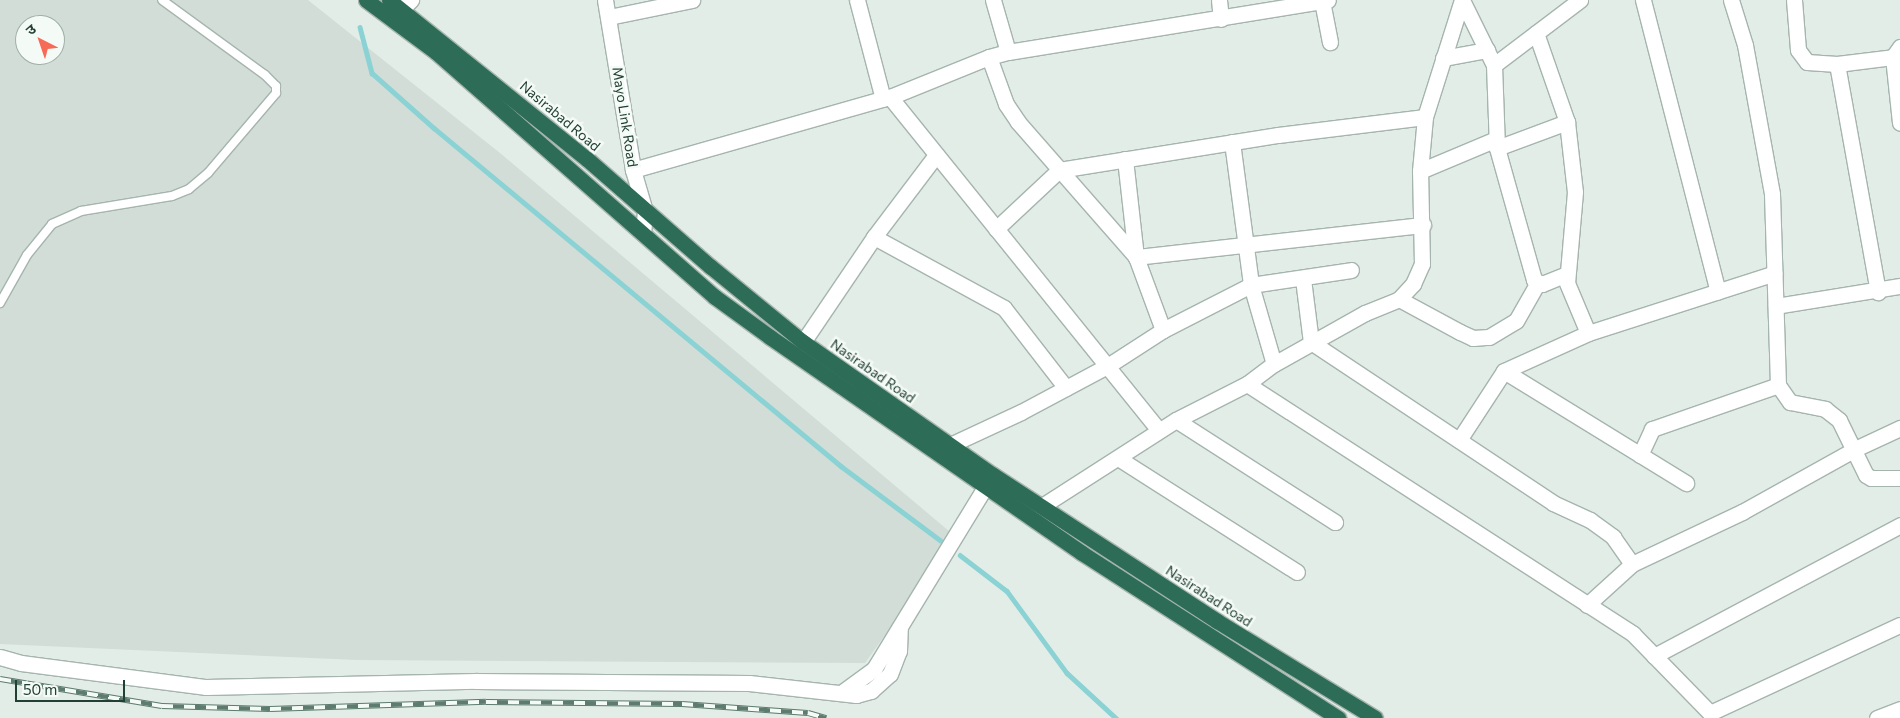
<!DOCTYPE html>
<meta charset="utf-8">
<style>
body{margin:0}
#map{position:relative;width:1900px;height:718px;overflow:hidden;background:#e3ede7;font-family:Commissioner,"Noto Sans Devanagari",sans-serif}
div>[style]{position:absolute}
.built>*{inset:0;background:#d1ddd6}
.stream>*{height:4.5px;margin:-2.25px;padding:0 2.25px;transform-origin:2.25px;border-radius:2.25px;background:#8ad2d4}
.roads{filter:drop-shadow(1px 0 #a5b5ae) drop-shadow(-1px 0 #a5b5ae) drop-shadow(0 1px #a5b5ae) drop-shadow(0 -1px #a5b5ae)}
.lane>*{height:8px;margin:-4px;padding:0 4px;transform-origin:4px;border-radius:4px;background:#fff}
.street>*{height:15px;margin:-7.5px;padding:0 7.5px;transform-origin:7.5px;border-radius:7.5px;background:#fff}
.secondary>*{height:15px;margin:-7.5px;padding:0 7.5px;transform-origin:7.5px;border-radius:7.5px;background:#fff}
.highway>*{height:15px;margin:-7.5px;padding:0 7.5px;transform-origin:7.5px;border-radius:7.5px;background:#2d6d57}
.rail>*{height:5.5px;margin-top:-2.75px;transform-origin:0;background:repeating-linear-gradient(90deg,#f4faf6 0 11px,#5d7b6f 0 22px);box-sizing:border-box;border-block:1px solid #5d7b6f}
span{translate:-50% -50%;white-space:nowrap;text-align:center;line-height:1.15;-webkit-text-stroke:5px #f4faf6;paint-order:stroke}
.street-label{font-size:14px;color:#223f34}
.north{position:absolute;left:15px;top:15px;width:50px;height:50px;box-sizing:border-box;background:#f4faf6;border:1px solid #a0afa8;border-radius:50%;rotate:319deg;font-size:14px;font-weight:700;line-height:20px;text-align:center;color:#223f34}
.north::after{content:'';display:block;margin:auto;width:18px;height:22px;background:#f66b58;clip-path:polygon(50% 0,100% 100%,50% 72%,0 100%)}
.scale{position:absolute;left:15px;top:680px;width:110px;height:22px;box-sizing:border-box;border:2px solid #223f34;border-top:0;padding-left:6px;font-size:15px;line-height:18px;white-space:nowrap;color:#223f34;-webkit-text-stroke:4px #f4faf6;paint-order:stroke}
</style>
<div id="map">
<div class="built">
<i style="clip-path:polygon(evenodd,0 0,308px 0,500px 153px,956px 537px,865px 663px,357px 660px,0 644px,0 0,25px 25px,55px 25px,55px 55px,25px 55px,25px 25px)"></i>
</div>
<div class="stream">
<i style="left:360px;top:27px;width:48px;rotate:75.4deg"></i>
<i style="left:372px;top:73px;width:83px;rotate:41.6deg"></i>
<i style="left:434px;top:128px;width:529px;rotate:39.71deg"></i>
<i style="left:841px;top:466px;width:124px;rotate:36.8deg"></i>
<i style="left:960px;top:555px;width:59px;rotate:37.5deg"></i>
<i style="left:1007px;top:591px;width:102px;rotate:53.8deg"></i>
<i style="left:1067px;top:673px;width:67px;rotate:42.6deg"></i>
</div>
<div class="roads">
<div class="lane">
<i style="left:0;top:303px;width:55px;rotate:-60.6deg"></i>
<i style="left:27px;top:255px;width:40px;rotate:-51deg"></i>
<i style="left:52px;top:224px;width:32px;rotate:-24deg"></i>
<i style="left:81px;top:211px;width:92px;rotate:-9.4deg"></i>
<i style="left:172px;top:196px;width:18px;rotate:-22deg"></i>
<i style="left:189px;top:189px;width:25px;rotate:-40deg"></i>
<i style="left:208px;top:173px;width:105px;rotate:-49.6deg"></i>
<i style="left:276px;top:93px;width:7px;rotate:-90deg"></i>
<i style="left:276px;top:86px;width:16px;rotate:-135deg"></i>
<i style="left:265px;top:75px;width:127px;rotate:-143.9deg"></i>
</div>
<div class="street">
<i style="left:857px;top:0;width:102px;rotate:75.3deg"></i>
<i style="left:993px;top:0;width:54px;rotate:73.9deg"></i>
<i style="left:1008px;top:52px;width:324px;rotate:-9.2deg"></i>
<i style="left:1219px;top:0;width:19px;rotate:84deg"></i>
<i style="left:1462px;top:0;width:72px;rotate:63.8deg"></i>
<i style="left:1494px;top:65px;width:83px;rotate:87.9deg"></i>
<i style="left:1497px;top:148px;width:137px;rotate:74.3deg"></i>
<i style="left:1534px;top:280px;width:9px;rotate:27deg"></i>
<i style="left:1542px;top:284px;width:27px;rotate:-22deg"></i>
<i style="left:1643px;top:0;width:301px;rotate:75.6deg"></i>
<i style="left:1731px;top:0;width:47px;rotate:72.7deg"></i>
<i style="left:1745px;top:45px;width:151px;rotate:79.7deg"></i>
<i style="left:1772px;top:194px;width:191px;rotate:88.2deg"></i>
<i style="left:1778px;top:385px;width:21px;rotate:55deg"></i>
<i style="left:1790px;top:402px;width:36px;rotate:11deg"></i>
<i style="left:1825px;top:409px;width:18px;rotate:38deg"></i>
<i style="left:1839px;top:420px;width:61px;rotate:63.9deg"></i>
<i style="left:1866px;top:475px;width:6px;rotate:31deg"></i>
<i style="left:1871px;top:478px;width:29px"></i>
<i style="left:1794px;top:0;width:50px;rotate:85.4deg"></i>
<i style="left:1798px;top:50px;width:15px;rotate:53deg"></i>
<i style="left:1807px;top:62px;width:30px;rotate:4deg"></i>
<i style="left:1837px;top:64px;width:56px;rotate:-7.1deg"></i>
<i style="left:1322px;top:1px;width:42px;rotate:79deg"></i>
<i style="left:402px;top:9px;width:13px;rotate:-45deg"></i>
<i style="left:609px;top:17px;width:85px;rotate:-11.6deg"></i>
<i style="left:1536px;top:33px;width:94px;rotate:70.8deg"></i>
<i style="left:1567px;top:122px;width:70px;rotate:83.5deg"></i>
<i style="left:1575px;top:192px;width:91px;rotate:95deg"></i>
<i style="left:1567px;top:283px;width:54px;rotate:67.2deg"></i>
<i style="left:1900px;top:47px;width:12px;rotate:125deg"></i>
<i style="left:1893px;top:57px;width:66px;rotate:83.9deg"></i>
<i style="left:989px;top:57px;width:50px;rotate:70.1deg"></i>
<i style="left:1006px;top:104px;width:22px;rotate:56deg"></i>
<i style="left:1018px;top:122px;width:179px;rotate:48.8deg"></i>
<i style="left:1136px;top:257px;width:289px;rotate:-6.4deg"></i>
<i style="left:1443px;top:58px;width:45px;rotate:-10.3deg"></i>
<i style="left:1837px;top:64px;width:232px;rotate:79.8deg"></i>
<i style="left:1494px;top:65px;width:108px;rotate:-37.1deg"></i>
<i style="left:890px;top:97px;width:428px;rotate:51.1deg"></i>
<i style="left:1232px;top:142px;width:144px;rotate:82.4deg"></i>
<i style="left:1251px;top:285px;width:82px;rotate:73.8deg"></i>
<i style="left:1497px;top:148px;width:75px;rotate:-20.4deg"></i>
<i style="left:1125px;top:159px;width:99px;rotate:83.6deg"></i>
<i style="left:1136px;top:257px;width:78px;rotate:69.7deg"></i>
<i style="left:633px;top:170px;width:267px;rotate:-15.9deg"></i>
<i style="left:890px;top:97px;width:107px;rotate:-22deg"></i>
<i style="left:989px;top:57px;width:20px;rotate:-15deg"></i>
<i style="left:1420px;top:171px;width:82px;rotate:-22.8deg"></i>
<i style="left:996px;top:229px;width:86px;rotate:-43.1deg"></i>
<i style="left:1059px;top:170px;width:222px;rotate:-9.1deg"></i>
<i style="left:1278px;top:135px;width:148px;rotate:-7deg"></i>
<i style="left:874px;top:237px;width:148px;rotate:28.6deg"></i>
<i style="left:1004px;top:308px;width:101px;rotate:52.2deg"></i>
<i style="left:1303px;top:279px;width:64px;rotate:82.8deg"></i>
<i style="left:1311px;top:342px;width:291px;rotate:33.6deg"></i>
<i style="left:1553px;top:503px;width:41px;rotate:24.7deg"></i>
<i style="left:1590px;top:520px;width:29px;rotate:36deg"></i>
<i style="left:1613px;top:537px;width:33px;rotate:55deg"></i>
<i style="left:1399px;top:299px;width:69px;rotate:28.4deg"></i>
<i style="left:1460px;top:332px;width:14px;rotate:25deg"></i>
<i style="left:1473px;top:338px;width:16px;rotate:-4deg"></i>
<i style="left:1489px;top:337px;width:31px;rotate:-31deg"></i>
<i style="left:1516px;top:321px;width:43px;rotate:-60.4deg"></i>
<i style="left:1776px;top:306px;width:126px;rotate:-9.2deg"></i>
<i style="left:803px;top:342px;width:127px;rotate:-55.9deg"></i>
<i style="left:874px;top:237px;width:103px;rotate:-52.9deg"></i>
<i style="left:1504px;top:371px;width:214px;rotate:31.6deg"></i>
<i style="left:1247px;top:384px;width:460px;rotate:32.9deg"></i>
<i style="left:1633px;top:634px;width:110px;rotate:45.7deg"></i>
<i style="left:1710px;top:713px;width:209px;rotate:-24.9deg"></i>
<i style="left:1176px;top:420px;width:189px;rotate:32.7deg"></i>
<i style="left:1459px;top:440px;width:82px;rotate:-56.9deg"></i>
<i style="left:1504px;top:371px;width:92px;rotate:-24.3deg"></i>
<i style="left:1588px;top:333px;width:196px;rotate:-17.8deg"></i>
<i style="left:950px;top:445px;width:78px;rotate:-24.9deg"></i>
<i style="left:1021px;top:412px;width:100px;rotate:-28.1deg"></i>
<i style="left:1109px;top:365px;width:64px;rotate:-32.9deg"></i>
<i style="left:1163px;top:330px;width:99px;rotate:-27.1deg"></i>
<i style="left:1251px;top:285px;width:101px;rotate:-8.5deg"></i>
<i style="left:1640px;top:455px;width:29px;rotate:-65deg"></i>
<i style="left:1652px;top:429px;width:133px;rotate:-19.2deg"></i>
<i style="left:1118px;top:458px;width:212px;rotate:32.5deg"></i>
<i style="left:1042px;top:506px;width:159px;rotate:-32.7deg"></i>
<i style="left:1176px;top:420px;width:80px;rotate:-26.9deg"></i>
<i style="left:1247px;top:384px;width:34px;rotate:-37deg"></i>
<i style="left:1274px;top:364px;width:104px;rotate:-29.3deg"></i>
<i style="left:1365px;top:313px;width:37px;rotate:-22deg"></i>
<i style="left:1399px;top:299px;width:21px;rotate:-47deg"></i>
<i style="left:1413px;top:284px;width:22px;rotate:-66deg"></i>
<i style="left:1422px;top:264px;width:93px;rotate:-91.2deg"></i>
<i style="left:1420px;top:171px;width:54px;rotate:-84.7deg"></i>
<i style="left:1425px;top:117px;width:123px;rotate:-72.5deg"></i>
<i style="left:1587px;top:605px;width:61px;rotate:-42.3deg"></i>
<i style="left:1632px;top:564px;width:122px;rotate:-25.3deg"></i>
<i style="left:1742px;top:512px;width:129px;rotate:-29.1deg"></i>
<i style="left:1855px;top:449px;width:50px;rotate:-25deg"></i>
<i style="left:1654px;top:656px;width:279px;rotate:-28deg"></i>
<i style="left:0;top:657px;width:22px;rotate:16deg"></i>
<i style="left:21px;top:663px;width:187px;rotate:7.4deg"></i>
<i style="left:206px;top:687px;width:270px;rotate:-1.3deg"></i>
<i style="left:476px;top:681px;width:273px;rotate:0.4deg"></i>
<i style="left:749px;top:683px;width:108px;rotate:6.4deg"></i>
<i style="left:856px;top:695px;width:16px;rotate:-15deg"></i>
<i style="left:871px;top:691px;width:25px;rotate:-42deg"></i>
<i style="left:890px;top:674px;width:25px;rotate:-69deg"></i>
<i style="left:899px;top:651px;width:24px;rotate:-88deg"></i>
<i style="left:841px;top:693px;width:41px;rotate:-36deg"></i>
<i style="left:874px;top:669px;width:226px;rotate:-58.6deg"></i>
<i style="left:1877px;top:718px;width:25px;rotate:-21deg"></i>
</div>
<div class="secondary">
<i style="left:605px;top:0;width:172px;rotate:80.6deg"></i>
<i style="left:633px;top:170px;width:43px;rotate:73.7deg"></i>
<i style="left:645px;top:211px;width:22px;rotate:95deg"></i>
</div>
<div class="highway">
<i style="left:366px;top:0;width:87px;rotate:36.6deg"></i>
<i style="left:436px;top:52px;width:371px;rotate:41.3deg"></i>
<i style="left:715px;top:297px;width:68px;rotate:36deg"></i>
<i style="left:770px;top:337px;width:379px;rotate:34.7deg"></i>
<i style="left:1082px;top:553px;width:305px;rotate:32.8deg"></i>
<i style="left:389px;top:0;width:254px;rotate:38.8deg"></i>
<i style="left:587px;top:159px;width:164px;rotate:41.1deg"></i>
<i style="left:711px;top:267px;width:119px;rotate:39.2deg"></i>
<i style="left:803px;top:342px;width:232px;rotate:35deg"></i>
<i style="left:993px;top:475px;width:267px;rotate:33.1deg"></i>
<i style="left:1217px;top:621px;width:185px;rotate:31.5deg"></i>
</div>
</div>
<div class="rail">
<i style="left:0;top:679px;width:164px;rotate:9.5deg"></i>
<i style="left:162px;top:706px;width:108px;rotate:1.6deg"></i>
<i style="left:270px;top:709px;width:216px;rotate:-1.9deg"></i>
<i style="left:486px;top:702px;width:196px;rotate:0.6deg"></i>
<i style="left:682px;top:704px;width:126px;rotate:4.1deg"></i>
<i style="left:808px;top:713px;width:19px;rotate:16deg"></i>
</div>
<div class="street-label">
<span style="left:560px;top:116px;rotate:40deg">Nasirabad Road</span>
<span style="left:625px;top:117px;rotate:81deg">Mayo Link Road</span>
<span style="left:873px;top:371px;rotate:35deg">Nasirabad Road</span>
<span style="left:1209px;top:596px;rotate:33deg">Nasirabad Road</span>
</div>
<div class="north">उ</div>
<div class="scale">50 m</div>
</div>
